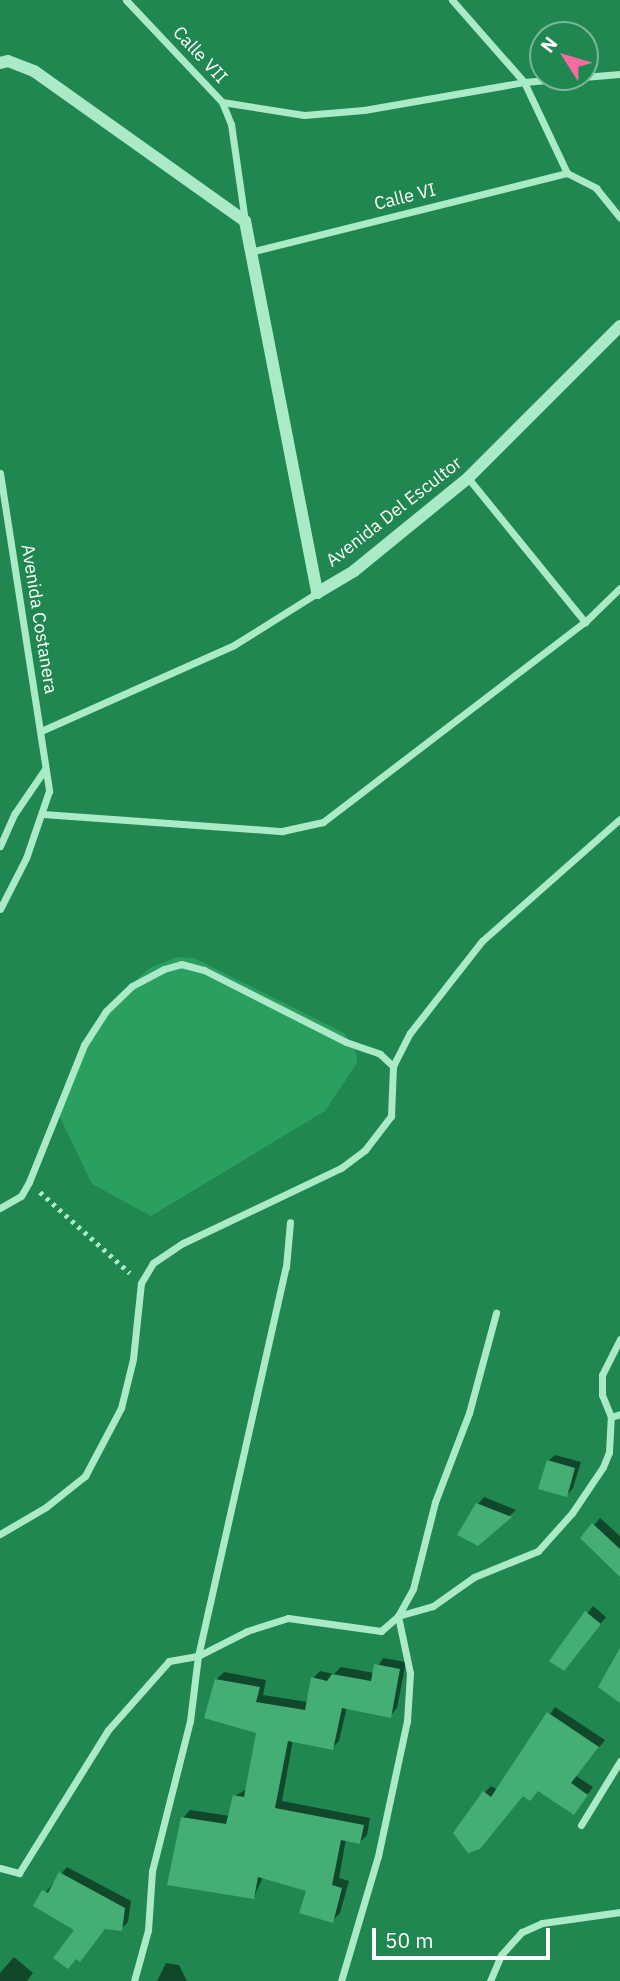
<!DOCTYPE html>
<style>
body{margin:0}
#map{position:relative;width:620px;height:1981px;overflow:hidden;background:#208751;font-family:"IBM Plex Sans",sans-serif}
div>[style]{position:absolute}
.green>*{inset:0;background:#2aa060}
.shadow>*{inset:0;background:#0007}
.building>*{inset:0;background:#45ae75}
.path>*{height:4.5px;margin-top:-2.25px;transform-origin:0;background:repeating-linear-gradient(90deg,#aaeac7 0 3.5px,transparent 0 8.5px)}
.minor>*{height:7px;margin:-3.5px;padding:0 3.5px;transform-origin:3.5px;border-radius:3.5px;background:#aaeac7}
.tertiary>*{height:12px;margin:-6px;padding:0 6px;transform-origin:6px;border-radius:6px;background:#aaeac7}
span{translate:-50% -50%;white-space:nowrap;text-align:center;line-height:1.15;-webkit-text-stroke:7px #208751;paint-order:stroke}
.street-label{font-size:18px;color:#fff}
.north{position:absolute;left:529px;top:21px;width:70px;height:70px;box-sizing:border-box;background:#208751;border:2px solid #79b797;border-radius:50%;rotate:307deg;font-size:19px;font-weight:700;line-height:28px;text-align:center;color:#fff}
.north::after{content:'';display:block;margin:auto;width:24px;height:32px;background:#f86ba0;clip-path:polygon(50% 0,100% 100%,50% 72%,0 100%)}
.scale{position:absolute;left:372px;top:1928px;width:178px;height:32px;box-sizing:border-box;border:4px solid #fff;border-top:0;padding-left:9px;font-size:21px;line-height:24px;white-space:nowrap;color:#fff;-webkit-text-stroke:5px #208751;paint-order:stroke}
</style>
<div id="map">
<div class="green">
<i style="clip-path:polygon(177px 957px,194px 958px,344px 1033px,356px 1052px,357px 1063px,325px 1111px,151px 1216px,92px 1184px,57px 1111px,83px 1045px,121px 993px,150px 968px)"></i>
</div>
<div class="shadow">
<i style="clip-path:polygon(555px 1455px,581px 1462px,573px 1488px,567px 1495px,548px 1461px)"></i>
<i style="clip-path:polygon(484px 1497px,516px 1510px,478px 1544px,478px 1504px)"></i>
<i style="clip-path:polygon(600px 1518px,620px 1536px,620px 1573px,583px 1538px)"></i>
<i style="clip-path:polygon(593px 1606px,606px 1617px,564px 1669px,552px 1660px)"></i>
<i style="clip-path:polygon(383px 1658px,406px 1662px,397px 1708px,390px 1716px,347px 1707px,339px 1741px,332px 1748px,293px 1740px,282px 1801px,370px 1818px,367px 1835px,360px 1842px,346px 1839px,339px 1878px,349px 1881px,340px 1913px,332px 1921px,308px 1890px,263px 1877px,254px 1897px,183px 1818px,190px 1810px,230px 1816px,235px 1796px,247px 1789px,258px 1732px,216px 1680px,224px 1672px,266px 1680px,263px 1695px,308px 1702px,313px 1678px,320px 1671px,334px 1674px,341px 1667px,374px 1673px)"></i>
<i style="clip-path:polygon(555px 1707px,605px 1740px,576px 1776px,593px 1787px,574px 1813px,539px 1789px,523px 1794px,487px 1840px,485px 1792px,491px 1786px,498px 1790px)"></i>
<i style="clip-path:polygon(67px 1867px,131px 1901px,128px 1922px,121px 1929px,76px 1929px,35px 1905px)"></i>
<i style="clip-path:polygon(14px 1957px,33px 1973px,27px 1981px,0 1981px,0 1973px)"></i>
<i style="clip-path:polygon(166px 1963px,179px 1965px,187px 1981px,157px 1981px)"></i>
</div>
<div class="building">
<i style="clip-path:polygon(547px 1460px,575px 1468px,567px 1497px,538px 1489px)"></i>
<i style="clip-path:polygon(476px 1503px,512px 1517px,478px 1546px,457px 1535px)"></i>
<i style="clip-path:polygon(592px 1523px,620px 1549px,620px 1577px,580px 1538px)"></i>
<i style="clip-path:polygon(585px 1611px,601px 1624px,564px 1671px,549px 1661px)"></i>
<i style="clip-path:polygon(620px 1648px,620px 1703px,598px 1687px)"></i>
<i style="clip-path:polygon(374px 1664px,400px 1669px,391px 1718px,342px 1708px,333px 1750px,288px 1741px,275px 1808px,364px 1825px,360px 1844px,341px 1840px,332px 1885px,342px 1888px,333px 1923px,299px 1913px,306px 1891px,258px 1877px,254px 1899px,167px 1885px,181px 1817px,226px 1824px,233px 1795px,244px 1797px,256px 1733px,204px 1718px,215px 1679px,260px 1687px,256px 1702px,305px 1710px,311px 1677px,327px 1681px,332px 1674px,371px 1681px)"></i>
<i style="clip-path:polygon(547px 1712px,599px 1747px,571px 1783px,588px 1795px,574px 1815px,538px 1791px,530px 1801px,523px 1796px,480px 1849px,468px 1853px,453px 1833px,483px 1791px,491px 1797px)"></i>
<i style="clip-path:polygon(59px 1872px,125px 1908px,122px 1931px,105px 1929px,80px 1962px,76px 1959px,68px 1969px,53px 1958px,74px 1930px,33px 1906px,42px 1890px,48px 1893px)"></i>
</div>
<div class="path">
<i style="left:40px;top:1192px;width:121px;rotate:42deg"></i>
</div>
<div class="minor">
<i style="left:126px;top:0;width:140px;rotate:46.7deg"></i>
<i style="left:222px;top:102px;width:24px;rotate:68deg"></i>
<i style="left:231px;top:124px;width:98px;rotate:81.8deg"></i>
<i style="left:452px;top:0;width:109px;rotate:48.7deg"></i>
<i style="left:524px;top:82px;width:101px;rotate:64.7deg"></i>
<i style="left:567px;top:173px;width:33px;rotate:27deg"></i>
<i style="left:596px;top:188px;width:38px;rotate:51deg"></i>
<i style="left:222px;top:102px;width:83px;rotate:9deg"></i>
<i style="left:304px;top:115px;width:60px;rotate:-4.8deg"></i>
<i style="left:364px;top:110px;width:162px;rotate:-9.9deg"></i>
<i style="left:524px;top:82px;width:96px;rotate:-4.8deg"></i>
<i style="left:250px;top:252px;width:327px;rotate:-14deg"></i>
<i style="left:0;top:473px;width:322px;rotate:81.2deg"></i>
<i style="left:49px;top:791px;width:71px;rotate:108.9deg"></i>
<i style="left:26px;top:858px;width:57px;rotate:117deg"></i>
<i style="left:468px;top:478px;width:186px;rotate:50.9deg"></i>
<i style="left:41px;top:731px;width:211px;rotate:-24deg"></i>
<i style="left:234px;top:645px;width:98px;rotate:-32.1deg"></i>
<i style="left:43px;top:814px;width:240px;rotate:4.1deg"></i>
<i style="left:282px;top:831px;width:42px;rotate:-12.4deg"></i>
<i style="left:323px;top:822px;width:330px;rotate:-37.4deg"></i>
<i style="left:585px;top:622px;width:49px;rotate:-44.2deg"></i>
<i style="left:0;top:846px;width:36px;rotate:-66deg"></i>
<i style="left:15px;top:813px;width:53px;rotate:-55.7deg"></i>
<i style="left:0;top:1208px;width:24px;rotate:-30deg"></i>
<i style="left:21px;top:1196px;width:16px;rotate:-60deg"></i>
<i style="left:29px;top:1182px;width:148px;rotate:-68.1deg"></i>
<i style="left:84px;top:1045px;width:40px;rotate:-57.1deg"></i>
<i style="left:106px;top:1011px;width:36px;rotate:-44deg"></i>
<i style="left:132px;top:986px;width:36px;rotate:-28deg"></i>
<i style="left:164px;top:969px;width:18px;rotate:-16deg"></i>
<i style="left:181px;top:964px;width:24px;rotate:15deg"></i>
<i style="left:204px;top:970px;width:159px;rotate:26.9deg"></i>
<i style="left:346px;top:1042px;width:36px;rotate:19deg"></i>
<i style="left:380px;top:1054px;width:18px;rotate:43deg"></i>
<i style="left:611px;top:1417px;width:24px;rotate:-112deg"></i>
<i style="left:602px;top:1395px;width:20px;rotate:-90deg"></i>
<i style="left:602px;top:1375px;width:40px;rotate:-63.4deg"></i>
<i style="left:0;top:1534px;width:53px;rotate:-30.4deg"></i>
<i style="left:46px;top:1507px;width:50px;rotate:-38.5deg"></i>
<i style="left:85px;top:1476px;width:77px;rotate:-62.1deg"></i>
<i style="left:121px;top:1408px;width:50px;rotate:-76.2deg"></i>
<i style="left:133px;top:1359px;width:76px;rotate:-84deg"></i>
<i style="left:141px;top:1283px;width:23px;rotate:-59deg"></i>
<i style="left:153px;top:1263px;width:36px;rotate:-34deg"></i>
<i style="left:183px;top:1243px;width:175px;rotate:-25.4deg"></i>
<i style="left:341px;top:1168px;width:30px;rotate:-37deg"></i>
<i style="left:365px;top:1150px;width:43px;rotate:-52.6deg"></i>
<i style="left:391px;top:1116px;width:50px;rotate:-87.7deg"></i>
<i style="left:393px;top:1066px;width:37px;rotate:-63deg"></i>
<i style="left:410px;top:1033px;width:117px;rotate:-52deg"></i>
<i style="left:482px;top:941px;width:184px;rotate:-41.5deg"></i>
<i style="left:581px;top:1825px;width:75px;rotate:-58.6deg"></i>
<i style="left:0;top:1868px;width:20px;rotate:15deg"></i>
<i style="left:19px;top:1873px;width:168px;rotate:-58.1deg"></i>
<i style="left:108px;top:1730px;width:92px;rotate:-48.5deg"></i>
<i style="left:169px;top:1661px;width:29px;rotate:-10deg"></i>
<i style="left:198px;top:1656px;width:55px;rotate:-27deg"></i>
<i style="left:247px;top:1631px;width:43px;rotate:-17.6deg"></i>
<i style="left:288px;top:1618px;width:94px;rotate:8deg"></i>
<i style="left:381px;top:1631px;width:23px;rotate:-41deg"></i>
<i style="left:398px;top:1616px;width:36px;rotate:-16deg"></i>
<i style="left:433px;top:1606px;width:50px;rotate:-35.3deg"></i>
<i style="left:474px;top:1577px;width:69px;rotate:-22.1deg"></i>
<i style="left:538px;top:1551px;width:51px;rotate:-48.2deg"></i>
<i style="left:572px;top:1513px;width:55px;rotate:-56deg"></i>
<i style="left:603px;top:1467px;width:16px;rotate:-68deg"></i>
<i style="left:609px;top:1452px;width:35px;rotate:-87deg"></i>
<i style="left:611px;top:1417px;width:9px;rotate:-18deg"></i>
<i style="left:134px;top:1981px;width:53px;rotate:-74.6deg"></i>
<i style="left:148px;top:1930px;width:59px;rotate:-86.1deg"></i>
<i style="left:152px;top:1871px;width:155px;rotate:-75.8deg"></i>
<i style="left:190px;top:1721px;width:65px;rotate:-83deg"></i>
<i style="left:198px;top:1656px;width:399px;rotate:-77.3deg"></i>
<i style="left:286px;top:1267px;width:45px;rotate:-84.9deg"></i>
<i style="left:341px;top:1981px;width:130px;rotate:-73.5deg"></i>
<i style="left:378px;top:1856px;width:138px;rotate:-77.9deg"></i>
<i style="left:407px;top:1721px;width:48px;rotate:-86.4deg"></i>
<i style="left:410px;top:1673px;width:58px;rotate:-101.9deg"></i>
<i style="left:398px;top:1616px;width:31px;rotate:-61deg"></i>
<i style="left:413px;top:1589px;width:90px;rotate:-75.8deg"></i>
<i style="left:435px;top:1502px;width:95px;rotate:-69.1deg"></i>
<i style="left:469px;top:1413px;width:104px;rotate:-74.9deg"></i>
<i style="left:490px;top:1981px;width:28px;rotate:-67deg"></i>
<i style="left:501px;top:1955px;width:31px;rotate:-48deg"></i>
<i style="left:522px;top:1932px;width:22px;rotate:-24deg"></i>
<i style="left:542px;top:1923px;width:79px;rotate:-8deg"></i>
</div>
<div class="tertiary">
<i style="left:0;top:63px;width:8px;rotate:-14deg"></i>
<i style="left:8px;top:61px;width:28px;rotate:21deg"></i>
<i style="left:34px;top:71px;width:259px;rotate:35.4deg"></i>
<i style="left:245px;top:221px;width:379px;rotate:79deg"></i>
<i style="left:317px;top:593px;width:43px;rotate:-30.7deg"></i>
<i style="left:354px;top:571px;width:147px;rotate:-39.2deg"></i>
<i style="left:468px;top:478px;width:215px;rotate:-45deg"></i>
</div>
<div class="street-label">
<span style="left:200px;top:55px;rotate:47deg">Calle VII</span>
<span style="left:405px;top:197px;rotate:-14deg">Calle VI</span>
<span style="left:394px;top:512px;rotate:-38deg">Avenida Del Escultor</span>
<span style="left:39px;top:619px;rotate:81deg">Avenida Costanera</span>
</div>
<div class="north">N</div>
<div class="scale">50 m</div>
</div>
